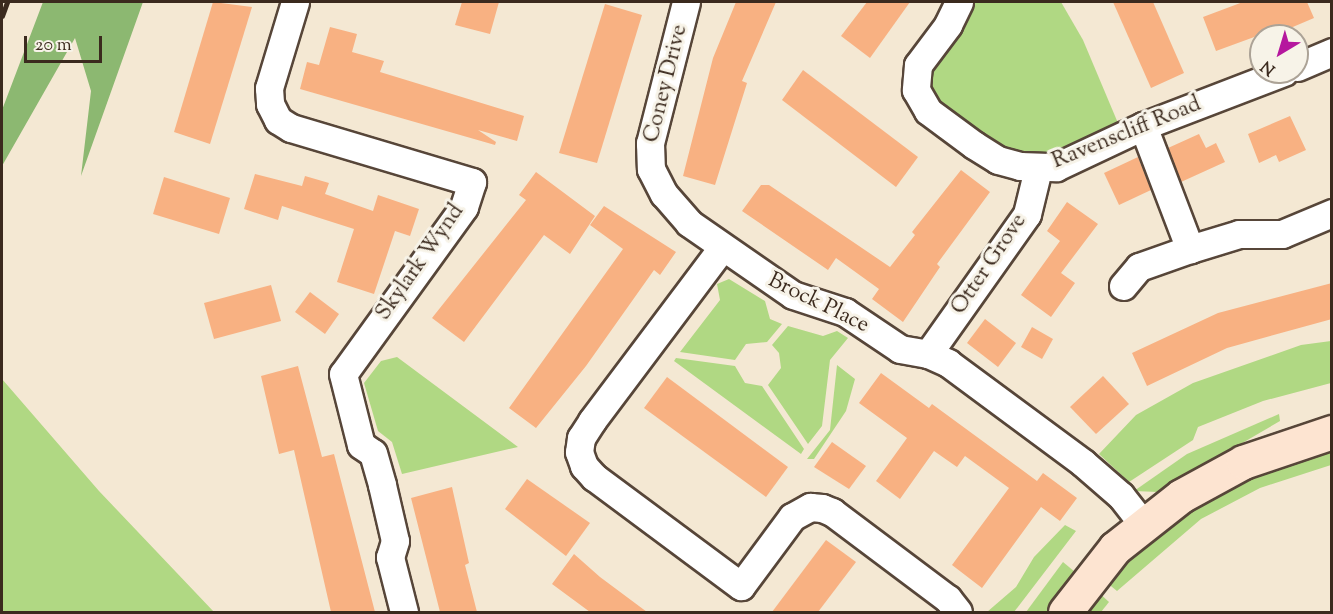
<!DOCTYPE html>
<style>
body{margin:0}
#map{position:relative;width:1333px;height:614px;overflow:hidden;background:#f4e8d3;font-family:"Sorts Mill Goudy",serif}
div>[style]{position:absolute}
.green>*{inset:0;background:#b0d883}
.forest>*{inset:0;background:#8cb871}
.building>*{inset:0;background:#f8b182}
.roads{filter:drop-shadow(2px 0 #574639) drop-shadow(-2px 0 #574639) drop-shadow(0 2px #574639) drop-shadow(0 -2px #574639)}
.street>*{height:27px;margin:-13.5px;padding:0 13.5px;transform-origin:13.5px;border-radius:13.5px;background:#fff}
.secondary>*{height:33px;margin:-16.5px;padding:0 16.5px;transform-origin:16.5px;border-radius:16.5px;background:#fde4d1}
.rail>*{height:4.5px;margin:-2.25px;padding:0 2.25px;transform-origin:2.25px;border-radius:2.25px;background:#3b2a1e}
span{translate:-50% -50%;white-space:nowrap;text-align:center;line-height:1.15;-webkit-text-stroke:6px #f7f3e8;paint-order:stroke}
.street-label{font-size:22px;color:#3b2a1e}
.frame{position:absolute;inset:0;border:3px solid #3b2a1e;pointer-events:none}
.north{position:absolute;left:1249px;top:24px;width:60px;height:60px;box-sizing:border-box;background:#f7f3e8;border:2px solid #aca397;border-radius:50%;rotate:218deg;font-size:16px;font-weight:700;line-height:24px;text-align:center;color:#3b2a1e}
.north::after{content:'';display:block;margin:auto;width:21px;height:27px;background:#b5179e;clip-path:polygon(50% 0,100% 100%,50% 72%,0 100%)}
.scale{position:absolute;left:24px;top:36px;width:78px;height:27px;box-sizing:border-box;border:3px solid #3b2a1e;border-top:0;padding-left:8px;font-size:18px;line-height:21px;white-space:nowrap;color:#3b2a1e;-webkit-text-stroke:4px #f7f3e8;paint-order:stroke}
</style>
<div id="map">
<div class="green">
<i style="clip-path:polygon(959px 2px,1061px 2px,1083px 40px,1123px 135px,1038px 169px,928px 111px,918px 65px)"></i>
<i style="clip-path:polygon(729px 279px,765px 301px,770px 319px,782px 324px,767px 342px,746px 344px,735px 360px,680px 352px,720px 300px,717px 284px)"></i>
<i style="clip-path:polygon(788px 326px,823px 336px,837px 331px,848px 338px,830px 360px,822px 426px,808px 444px,768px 385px,781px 368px,779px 353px,772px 345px)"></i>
<i style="clip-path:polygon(1331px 341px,1331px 383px,1263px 401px,1198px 427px,1193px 440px,1129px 482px,1099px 454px,1136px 415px,1193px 383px,1301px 345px)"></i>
<i style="clip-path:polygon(397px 357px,518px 447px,402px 474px,392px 442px,378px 431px,364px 383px,381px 361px)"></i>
<i style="clip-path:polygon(676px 358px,735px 366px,745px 383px,762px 386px,804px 449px,801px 454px,674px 361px)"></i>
<i style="clip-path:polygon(837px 365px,855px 379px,846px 411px,814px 459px,807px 459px,830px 430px)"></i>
<i style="clip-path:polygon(2px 379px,99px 491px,214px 612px,2px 612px)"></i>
<i style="clip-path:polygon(1279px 414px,1280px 421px,1158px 492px,1134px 491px,1187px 454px)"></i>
<i style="clip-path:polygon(1331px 448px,1331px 465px,1260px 488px,1201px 519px,1117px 591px,1106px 582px,1131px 555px,1181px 513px,1232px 482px)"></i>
<i style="clip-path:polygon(1065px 525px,1076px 531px,1014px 612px,987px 612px,1016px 587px,1034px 557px)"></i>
<i style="clip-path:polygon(1063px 562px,1075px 572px,1047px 612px,1026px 612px)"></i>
<i style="clip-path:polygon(1098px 592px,1109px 602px,1101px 612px,1084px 612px)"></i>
</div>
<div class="forest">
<i style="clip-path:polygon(43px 2px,143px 2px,81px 176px,91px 91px,75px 38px,2px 166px,2px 110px)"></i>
</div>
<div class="building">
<i style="clip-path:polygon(213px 2px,252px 7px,210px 144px,174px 132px)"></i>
<i style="clip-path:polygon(462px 2px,499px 2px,490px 34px,455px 25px)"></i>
<i style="clip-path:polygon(736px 2px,776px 2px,742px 81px,747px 83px,715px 185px,683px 176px,713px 58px)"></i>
<i style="clip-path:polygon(867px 2px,910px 2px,870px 58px,841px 36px)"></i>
<i style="clip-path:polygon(1113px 2px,1153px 2px,1184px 73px,1151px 88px)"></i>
<i style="clip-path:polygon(1307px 2px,1314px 18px,1281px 32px,1279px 28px,1216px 51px,1203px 17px,1243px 2px)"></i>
<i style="clip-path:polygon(605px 4px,642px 15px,597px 163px,559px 153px)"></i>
<i style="clip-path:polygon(330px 27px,357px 34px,352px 52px,384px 61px,380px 72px,524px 116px,517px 141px,478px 130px,496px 142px,495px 145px,300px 89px,307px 62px,319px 65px)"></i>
<i style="clip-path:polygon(803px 70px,918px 157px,896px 187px,782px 100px)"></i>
<i style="clip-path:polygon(1290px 116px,1306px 150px,1279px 162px,1276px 155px,1259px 163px,1248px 134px)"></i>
<i style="clip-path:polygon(1199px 134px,1206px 148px,1216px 143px,1225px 162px,1181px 182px,1168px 148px)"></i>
<i style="clip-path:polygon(1138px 157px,1151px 190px,1119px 205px,1104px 173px)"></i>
<i style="clip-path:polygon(961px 170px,990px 192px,937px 264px,940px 267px,903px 322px,872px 299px,879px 289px,836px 258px,828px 270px,742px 211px,761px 185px,769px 185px,890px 267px,915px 235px,912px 232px)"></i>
<i style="clip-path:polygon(536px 172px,595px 216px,570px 254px,544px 235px,464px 342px,432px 318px,526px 200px,519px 195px)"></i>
<i style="clip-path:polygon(255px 174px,302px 186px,305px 176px,329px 183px,325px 194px,373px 211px,378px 195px,419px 209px,410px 236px,395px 231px,374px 294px,337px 282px,354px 229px,282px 206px,278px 220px,244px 209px)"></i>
<i style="clip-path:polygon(164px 177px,230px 198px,219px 234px,153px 214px)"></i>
<i style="clip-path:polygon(1067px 202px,1098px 224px,1061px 273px,1075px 283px,1051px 317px,1021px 295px,1060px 241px,1047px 231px)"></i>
<i style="clip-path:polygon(604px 206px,676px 252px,660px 275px,654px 270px,586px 366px,536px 428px,509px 408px,623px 249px,590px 225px)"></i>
<i style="clip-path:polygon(1332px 283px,1332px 319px,1227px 348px,1147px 386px,1132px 353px,1218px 313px)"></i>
<i style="clip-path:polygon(271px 285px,281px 321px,214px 339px,204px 303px)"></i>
<i style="clip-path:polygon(310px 292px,339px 314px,325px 334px,295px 312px)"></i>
<i style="clip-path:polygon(985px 319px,1016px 343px,998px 367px,967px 343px)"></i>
<i style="clip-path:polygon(1032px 327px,1053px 339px,1042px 359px,1021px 347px)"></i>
<i style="clip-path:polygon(298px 366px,322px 457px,334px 454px,375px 612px,331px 612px,294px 450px,279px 454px,261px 376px)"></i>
<i style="clip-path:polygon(881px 373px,929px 408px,932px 404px,1037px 481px,1043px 473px,1077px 498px,1060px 521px,1041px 507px,982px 588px,952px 565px,1009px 488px,965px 456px,957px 467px,934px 451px,900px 499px,876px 481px,907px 438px,859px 403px)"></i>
<i style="clip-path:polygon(1103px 376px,1129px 404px,1096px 434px,1070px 407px)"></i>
<i style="clip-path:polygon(667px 377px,788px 467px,766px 497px,644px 408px)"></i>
<i style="clip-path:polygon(832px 442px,866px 466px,849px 489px,814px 467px)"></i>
<i style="clip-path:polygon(527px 479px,590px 523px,566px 556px,505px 509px)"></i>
<i style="clip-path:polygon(452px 487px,469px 563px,465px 565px,477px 612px,440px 612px,411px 498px)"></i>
<i style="clip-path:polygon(826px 540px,856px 562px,818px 612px,772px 612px)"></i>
<i style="clip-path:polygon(574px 554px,600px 577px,647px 612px,590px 612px,552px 584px)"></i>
</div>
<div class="roads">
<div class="street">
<i style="left:295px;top:2px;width:90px;rotate:106.8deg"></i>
<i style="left:269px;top:88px;width:16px;rotate:86deg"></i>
<i style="left:270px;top:104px;width:18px;rotate:63deg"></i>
<i style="left:278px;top:120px;width:15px;rotate:32deg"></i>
<i style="left:291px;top:128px;width:189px;rotate:16.6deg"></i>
<i style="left:472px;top:182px;width:26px;rotate:108deg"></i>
<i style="left:464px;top:207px;width:206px;rotate:125.9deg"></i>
<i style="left:343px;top:374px;width:73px;rotate:75.8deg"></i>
<i style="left:361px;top:445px;width:14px;rotate:34deg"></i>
<i style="left:373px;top:453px;width:33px;rotate:74deg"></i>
<i style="left:382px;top:485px;width:57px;rotate:76.9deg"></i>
<i style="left:395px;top:541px;width:17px;rotate:107deg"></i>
<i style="left:390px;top:557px;width:57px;rotate:75.7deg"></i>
<i style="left:686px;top:2px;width:146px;rotate:104.3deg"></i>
<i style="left:650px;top:143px;width:26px;rotate:88deg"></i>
<i style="left:651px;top:169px;width:28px;rotate:63deg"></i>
<i style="left:664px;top:194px;width:38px;rotate:49deg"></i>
<i style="left:689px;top:223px;width:126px;rotate:34.7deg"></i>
<i style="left:793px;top:295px;width:55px;rotate:18.1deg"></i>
<i style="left:845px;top:312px;width:66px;rotate:33.9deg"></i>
<i style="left:900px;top:349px;width:28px;rotate:10deg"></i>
<i style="left:928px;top:354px;width:22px;rotate:24deg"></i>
<i style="left:948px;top:363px;width:168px;rotate:36.5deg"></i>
<i style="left:1083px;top:463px;width:50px;rotate:41deg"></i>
<i style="left:1121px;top:496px;width:36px;rotate:52deg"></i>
<i style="left:959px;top:2px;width:25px;rotate:116deg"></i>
<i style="left:948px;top:25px;width:50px;rotate:126.9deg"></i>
<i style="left:918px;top:65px;width:25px;rotate:95deg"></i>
<i style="left:916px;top:90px;width:24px;rotate:60deg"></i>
<i style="left:928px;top:111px;width:57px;rotate:36.5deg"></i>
<i style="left:974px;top:145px;width:28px;rotate:32deg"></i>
<i style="left:998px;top:160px;width:23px;rotate:15deg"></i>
<i style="left:1020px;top:166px;width:36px;rotate:2deg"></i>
<i style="left:1056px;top:167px;width:96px;rotate:-25.2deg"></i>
<i style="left:1143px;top:126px;width:151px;rotate:-21deg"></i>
<i style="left:1297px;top:67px;width:38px;rotate:-23deg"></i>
<i style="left:1143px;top:126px;width:132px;rotate:69.1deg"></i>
<i style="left:721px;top:249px;width:215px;rotate:126.9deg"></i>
<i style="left:592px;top:421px;width:20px;rotate:123deg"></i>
<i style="left:581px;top:438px;width:14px;rotate:98deg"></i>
<i style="left:579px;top:452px;width:15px;rotate:70deg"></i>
<i style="left:584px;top:466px;width:15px;rotate:48deg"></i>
<i style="left:594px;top:477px;width:183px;rotate:36.6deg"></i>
<i style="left:741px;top:586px;width:86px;rotate:-53.5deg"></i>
<i style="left:792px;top:517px;width:21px;rotate:-29deg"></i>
<i style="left:810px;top:507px;width:12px;rotate:5deg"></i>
<i style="left:822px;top:508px;width:11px;rotate:22deg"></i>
<i style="left:832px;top:512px;width:145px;rotate:36.9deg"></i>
<i style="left:948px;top:599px;width:16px;rotate:52deg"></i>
<i style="left:1123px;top:286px;width:25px;rotate:-50deg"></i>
<i style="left:1139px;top:267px;width:54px;rotate:-19.4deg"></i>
<i style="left:1190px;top:249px;width:51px;rotate:-17deg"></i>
<i style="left:1239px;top:234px;width:43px"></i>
<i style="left:1282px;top:234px;width:54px;rotate:-22.8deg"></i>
<i style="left:928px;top:354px;width:171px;rotate:-54.7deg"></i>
<i style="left:1027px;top:214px;width:46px;rotate:-76.3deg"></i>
</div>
<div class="secondary">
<i style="left:1065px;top:612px;width:81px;rotate:-52deg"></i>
<i style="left:1115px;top:548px;width:84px;rotate:-38.2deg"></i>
<i style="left:1181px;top:496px;width:71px;rotate:-28.7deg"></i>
<i style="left:1243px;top:462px;width:94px;rotate:-18.6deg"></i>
</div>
</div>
<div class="rail">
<i style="left:2px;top:16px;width:15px;rotate:-70deg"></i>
</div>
<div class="street-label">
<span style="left:667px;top:84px;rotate:-76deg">Coney Drive</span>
<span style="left:1127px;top:134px;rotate:-22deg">Ravenscliff Road</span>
<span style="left:421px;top:263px;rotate:-55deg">Skylark Wynd</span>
<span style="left:990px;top:265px;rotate:-56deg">Otter Grove</span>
<span style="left:818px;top:304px;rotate:26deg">Brock Place</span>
</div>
<div class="frame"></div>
<div class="north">N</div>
<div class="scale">20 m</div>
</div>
